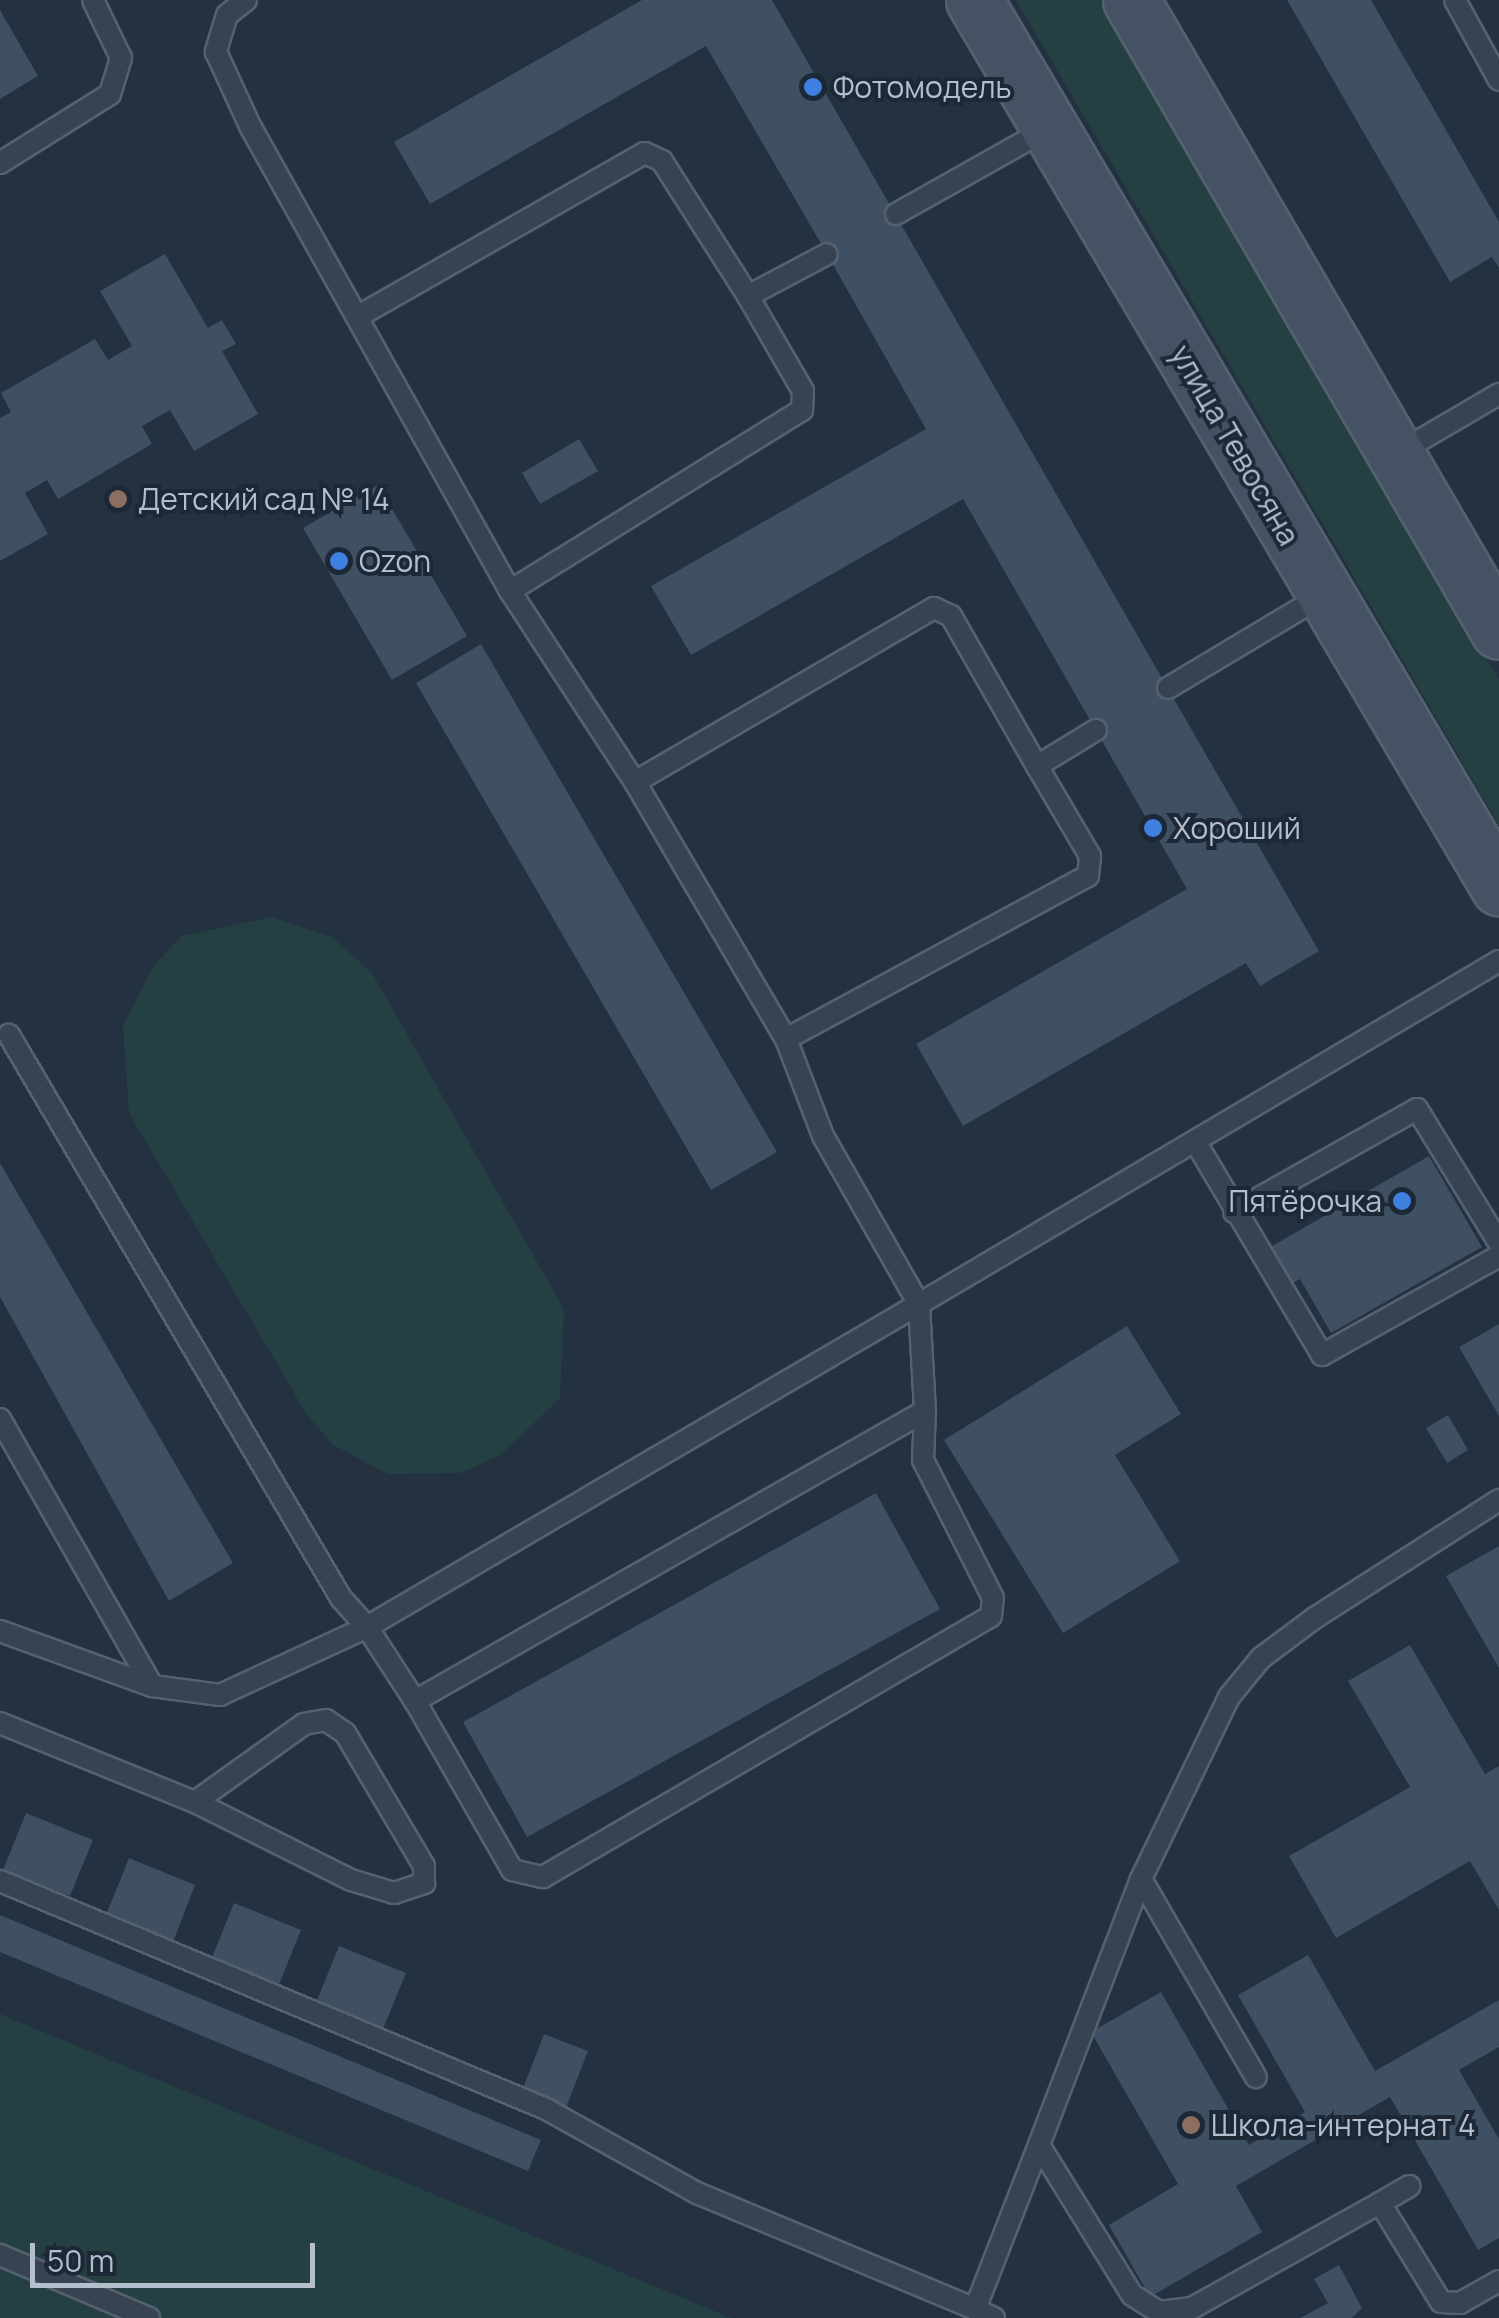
<!DOCTYPE html>
<meta charset="utf-8">
<style>
body{margin:0}
#map{position:relative;width:1499px;height:2318px;overflow:hidden;background:#233141;font-family:Manrope,sans-serif}
div>[style]{position:absolute}
.green>*{inset:0;background:#254042}
.building>*{inset:0;background:#3e5061}
.roads{filter:drop-shadow(2px 0 #55616f) drop-shadow(-2px 0 #55616f) drop-shadow(0 2px #55616f) drop-shadow(0 -2px #55616f)}
.service>*{height:20px;margin:-10px;padding:0 10px;transform-origin:10px;border-radius:10px;background:#374351}
.secondary>*{height:55px;margin:-27.5px;padding:0 27.5px;transform-origin:27.5px;border-radius:27.5px;background:#455264}
.dots>*{width:28px;height:28px;translate:-50% -50%;box-sizing:border-box;border:5px solid #1c2836;border-radius:50%}
span{translate:-50% -50%;white-space:nowrap;text-align:center;line-height:1.15;-webkit-text-stroke:8px #1c2836;paint-order:stroke}
.poi-label{font-size:30px;color:#b4becc}
.left{translate:0 -50%;text-align:left}
.right{translate:-100% -50%;text-align:right}
.street-label{font-size:30px;color:#b4becc}
.scale{position:absolute;left:30px;top:2243px;width:285px;height:45px;box-sizing:border-box;border:5px solid #b4becc;border-top:0;padding-left:12px;font-size:30px;line-height:35px;white-space:nowrap;color:#b4becc;-webkit-text-stroke:8px #1c2836;paint-order:stroke}
</style>
<div id="map">
<div class="green">
<i style="clip-path:polygon(1016px 0,1100px 0,1499px 680px,1499px 825px)"></i>
<i style="clip-path:polygon(271px 917px,332px 937px,372px 973px,564px 1309px,560px 1398px,501px 1455px,460px 1473px,388px 1474px,333px 1445px,307px 1415px,129px 1113px,123px 1026px,154px 965px,182px 936px)"></i>
<i style="clip-path:polygon(0 2014px,731px 2318px,0 2318px)"></i>
</div>
<div class="building">
<i style="clip-path:polygon(642px 0,772px 0,1319px 951px,1260px 986px,1246px 963px,963px 1126px,916px 1044px,1187px 889px,963px 499px,691px 655px,651px 586px,926px 429px,827px 254px,706px 46px,430px 204px,394px 142px)"></i>
<i style="clip-path:polygon(1287px 0,1371px 0,1499px 222px,1499px 268px,1492px 257px,1450px 282px)"></i>
<i style="clip-path:polygon(0 10px,38px 76px,0 99px)"></i>
<i style="clip-path:polygon(165px 254px,208px 328px,222px 320px,236px 344px,222px 351px,258px 414px,194px 451px,170px 410px,142px 426px,152px 444px,58px 499px,47px 480px,25px 493px,48px 534px,0 561px,0 418px,11px 412px,1px 393px,95px 339px,108px 360px,132px 346px,100px 291px)"></i>
<i style="clip-path:polygon(579px 439px,598px 471px,540px 504px,522px 473px)"></i>
<i style="clip-path:polygon(378px 485px,467px 636px,392px 680px,303px 528px)"></i>
<i style="clip-path:polygon(481px 644px,777px 1152px,711px 1190px,416px 683px)"></i>
<i style="clip-path:polygon(1429px 1156px,1482px 1247px,1331px 1333px,1300px 1279px,1286px 1286px,1265px 1250px)"></i>
<i style="clip-path:polygon(0 1163px,233px 1563px,169px 1601px,0 1297px)"></i>
<i style="clip-path:polygon(1499px 1324px,1499px 1416px,1459px 1347px)"></i>
<i style="clip-path:polygon(1127px 1326px,1181px 1414px,1115px 1455px,1180px 1561px,1063px 1633px,944px 1440px)"></i>
<i style="clip-path:polygon(1448px 1415px,1468px 1450px,1447px 1463px,1426px 1428px)"></i>
<i style="clip-path:polygon(876px 1493px,940px 1609px,527px 1837px,463px 1722px)"></i>
<i style="clip-path:polygon(1499px 1546px,1499px 1668px,1446px 1576px)"></i>
<i style="clip-path:polygon(1410px 1645px,1485px 1774px,1499px 1766px,1499px 1910px,1470px 1861px,1336px 1938px,1289px 1856px,1410px 1787px,1348px 1681px)"></i>
<i style="clip-path:polygon(26px 1813px,93px 1840px,70px 1896px,3px 1870px)"></i>
<i style="clip-path:polygon(129px 1858px,195px 1885px,173px 1942px,106px 1915px)"></i>
<i style="clip-path:polygon(234px 1903px,301px 1930px,278px 1987px,211px 1960px)"></i>
<i style="clip-path:polygon(0 1915px,541px 2140px,528px 2171px,0 1952px)"></i>
<i style="clip-path:polygon(339px 1946px,406px 1973px,383px 2029px,316px 2003px)"></i>
<i style="clip-path:polygon(1308px 1955px,1375px 2071px,1499px 2000px,1499px 2047px,1459px 2070px,1499px 2139px,1499px 2238px,1478px 2250px,1390px 2097px,1236px 2186px,1262px 2232px,1150px 2297px,1109px 2225px,1178px 2184px,1091px 2032px,1161px 1992px,1249px 2145px,1305px 2112px,1238px 1995px)"></i>
<i style="clip-path:polygon(544px 2034px,588px 2051px,566px 2108px,522px 2091px)"></i>
<i style="clip-path:polygon(1339px 2265px,1362px 2308px,1352px 2318px,1300px 2318px,1328px 2303px,1314px 2279px)"></i>
</div>
<div class="roads">
<div class="service">
<i style="left:246px;top:0;width:24px;rotate:142deg"></i>
<i style="left:227px;top:15px;width:39px;rotate:107deg"></i>
<i style="left:216px;top:52px;width:81px;rotate:65.3deg"></i>
<i style="left:250px;top:126px;width:533px;rotate:60.79deg"></i>
<i style="left:510px;top:591px;width:228px;rotate:56.8deg"></i>
<i style="left:635px;top:782px;width:298px;rotate:59.6deg"></i>
<i style="left:786px;top:1039px;width:104px;rotate:69.1deg"></i>
<i style="left:823px;top:1136px;width:193px;rotate:60.3deg"></i>
<i style="left:919px;top:1304px;width:674px;rotate:-30.6deg"></i>
<i style="left:1455px;top:0;width:91px;rotate:61.2deg"></i>
<i style="left:0;top:163px;width:130px;rotate:-32.1deg"></i>
<i style="left:110px;top:94px;width:38px;rotate:-73deg"></i>
<i style="left:121px;top:58px;width:64px;rotate:-115.8deg"></i>
<i style="left:896px;top:214px;width:173px;rotate:-29.4deg"></i>
<i style="left:357px;top:317px;width:331px;rotate:-29.7deg"></i>
<i style="left:645px;top:153px;width:19px;rotate:25deg"></i>
<i style="left:662px;top:161px;width:160px;rotate:57.5deg"></i>
<i style="left:1398px;top:453px;width:117px;rotate:-30.3deg"></i>
<i style="left:510px;top:591px;width:344px;rotate:-31.8deg"></i>
<i style="left:802px;top:410px;width:19px;rotate:-87deg"></i>
<i style="left:803px;top:391px;width:110px;rotate:-120.1deg"></i>
<i style="left:748px;top:296px;width:89px;rotate:-28deg"></i>
<i style="left:1168px;top:688px;width:179px;rotate:-30.9deg"></i>
<i style="left:635px;top:782px;width:346px;rotate:-30.2deg"></i>
<i style="left:934px;top:608px;width:19px;rotate:25deg"></i>
<i style="left:951px;top:616px;width:173px;rotate:60.2deg"></i>
<i style="left:786px;top:1039px;width:343px;rotate:-28.4deg"></i>
<i style="left:1088px;top:876px;width:20px;rotate:-84deg"></i>
<i style="left:1090px;top:856px;width:104px;rotate:-120.5deg"></i>
<i style="left:1037px;top:766px;width:69px;rotate:-31.4deg"></i>
<i style="left:1195px;top:1141px;width:249px;rotate:59.3deg"></i>
<i style="left:1322px;top:1355px;width:203px;rotate:-29.2deg"></i>
<i style="left:1234px;top:1212px;width:210px;rotate:-29.4deg"></i>
<i style="left:1417px;top:1109px;width:157px;rotate:58.5deg"></i>
<i style="left:0;top:1419px;width:307px;rotate:60.3deg"></i>
<i style="left:1499px;top:1500px;width:217px;rotate:147.4deg"></i>
<i style="left:1316px;top:1617px;width:69px;rotate:143.3deg"></i>
<i style="left:1261px;top:1658px;width:50px;rotate:129.4deg"></i>
<i style="left:1229px;top:1697px;width:202px;rotate:115.8deg"></i>
<i style="left:1141px;top:1879px;width:285px;rotate:111deg"></i>
<i style="left:1039px;top:2145px;width:176px;rotate:58.2deg"></i>
<i style="left:1132px;top:2295px;width:32px;rotate:32deg"></i>
<i style="left:1159px;top:2312px;width:33px;rotate:-7deg"></i>
<i style="left:1192px;top:2308px;width:215px;rotate:-29.2deg"></i>
<i style="left:1380px;top:2203px;width:116px;rotate:58.4deg"></i>
<i style="left:1441px;top:2302px;width:19px;rotate:3deg"></i>
<i style="left:1460px;top:2303px;width:45px;rotate:-29.4deg"></i>
<i style="left:0;top:1631px;width:162px;rotate:19.9deg"></i>
<i style="left:152px;top:1686px;width:69px;rotate:7.5deg"></i>
<i style="left:220px;top:1695px;width:162px;rotate:-24.8deg"></i>
<i style="left:367px;top:1627px;width:640px;rotate:-30.33deg"></i>
<i style="left:919px;top:1304px;width:107px;rotate:86.8deg"></i>
<i style="left:925px;top:1411px;width:587px;rotate:150.38deg"></i>
<i style="left:415px;top:1701px;width:88px;rotate:-123deg"></i>
<i style="left:367px;top:1627px;width:39px;rotate:-132deg"></i>
<i style="left:341px;top:1598px;width:654px;rotate:-120.53deg"></i>
<i style="left:415px;top:1701px;width:195px;rotate:60.1deg"></i>
<i style="left:512px;top:1870px;width:32px;rotate:13deg"></i>
<i style="left:543px;top:1877px;width:518px;rotate:-30.22deg"></i>
<i style="left:991px;top:1616px;width:18px;rotate:-84deg"></i>
<i style="left:993px;top:1598px;width:155px;rotate:-116.9deg"></i>
<i style="left:923px;top:1460px;width:49px;rotate:-87.7deg"></i>
<i style="left:0;top:1723px;width:210px;rotate:22.1deg"></i>
<i style="left:195px;top:1802px;width:174px;rotate:26.6deg"></i>
<i style="left:351px;top:1880px;width:45px;rotate:16.8deg"></i>
<i style="left:394px;top:1893px;width:32px;rotate:-18deg"></i>
<i style="left:424px;top:1883px;width:17px;rotate:-90deg"></i>
<i style="left:424px;top:1866px;width:155px;rotate:-120.7deg"></i>
<i style="left:345px;top:1733px;width:23px;rotate:-146deg"></i>
<i style="left:326px;top:1720px;width:22px;rotate:170deg"></i>
<i style="left:304px;top:1724px;width:134px;rotate:144.4deg"></i>
<i style="left:1141px;top:1879px;width:229px;rotate:59.9deg"></i>
<i style="left:0;top:1881px;width:592px;rotate:22.66deg"></i>
<i style="left:546px;top:2109px;width:173px;rotate:29.1deg"></i>
<i style="left:697px;top:2193px;width:301px;rotate:22.6deg"></i>
<i style="left:1380px;top:2203px;width:34px;rotate:-30deg"></i>
<i style="left:0;top:2255px;width:162px;rotate:22.9deg"></i>
<i style="left:994px;top:2318px;width:21px;rotate:-155deg"></i>
<i style="left:975px;top:2309px;width:176px;rotate:-68.7deg"></i>
</div>
<div class="secondary">
<i style="left:974px;top:0;width:1031px;rotate:59.38deg"></i>
<i style="left:1131px;top:0;width:730px;rotate:59.75deg"></i>
</div>
</div>
<div class="dots">
<i style="left:813px;top:87px;background:#3f7fe0"></i>
<i style="left:118px;top:499px;background:#8d6e63"></i>
<i style="left:339px;top:561px;background:#3f7fe0"></i>
<i style="left:1153px;top:828px;background:#3f7fe0"></i>
<i style="left:1402px;top:1201px;background:#3f7fe0"></i>
<i style="left:1191px;top:2125px;background:#8d6e63"></i>
</div>
<div class="poi-label">
<span class="left" style="left:833px;top:87px">Фотомодель</span>
<span class="left" style="left:138px;top:499px">Детский сад № 14</span>
<span class="left" style="left:359px;top:561px">Ozon</span>
<span class="left" style="left:1173px;top:828px">Хороший</span>
<span class="right" style="left:1382px;top:1201px">Пятёрочка</span>
<span class="left" style="left:1211px;top:2125px">Школа-интернат 4</span>
</div>
<div class="street-label">
<span style="left:1235px;top:445px;rotate:60deg">улица Тевосяна</span>
</div>
<div class="scale">50 m</div>
</div>
